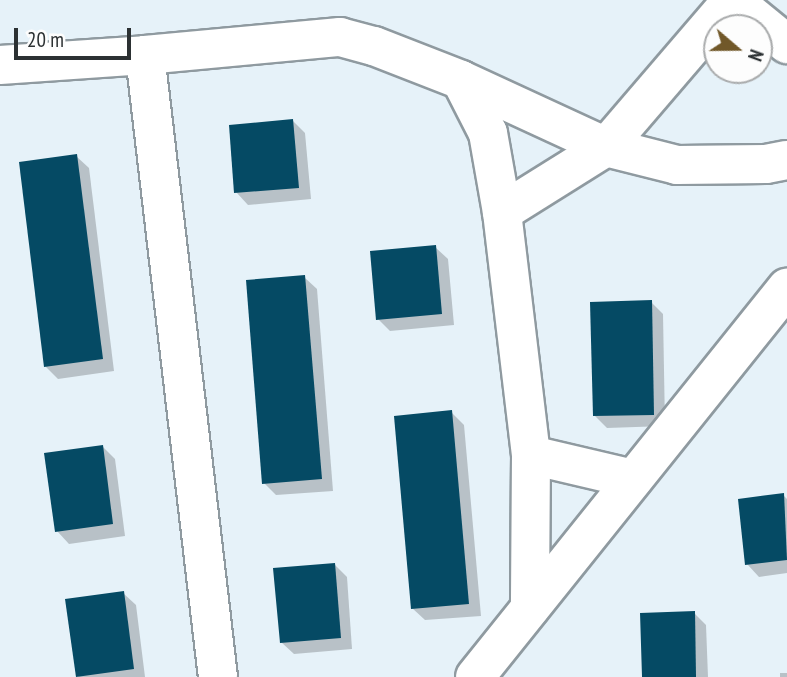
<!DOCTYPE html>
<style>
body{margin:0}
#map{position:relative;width:787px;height:677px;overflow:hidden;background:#e6f2f9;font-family:"PT Sans Narrow",sans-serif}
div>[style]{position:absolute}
.shadow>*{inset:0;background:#0003}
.building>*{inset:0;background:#054a64}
.roads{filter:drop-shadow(2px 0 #8f9aa0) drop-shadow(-2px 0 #8f9aa0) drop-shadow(0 2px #8f9aa0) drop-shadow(0 -2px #8f9aa0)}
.minor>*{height:38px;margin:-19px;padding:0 19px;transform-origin:19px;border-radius:19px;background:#fff}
span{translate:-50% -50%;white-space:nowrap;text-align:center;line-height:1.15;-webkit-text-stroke:7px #fdfdfd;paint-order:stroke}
.north{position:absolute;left:703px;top:14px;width:70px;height:70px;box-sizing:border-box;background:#fdfdfd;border:2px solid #a9abac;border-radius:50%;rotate:110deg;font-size:19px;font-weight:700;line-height:28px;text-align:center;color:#2c3133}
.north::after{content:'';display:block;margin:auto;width:24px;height:32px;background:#715829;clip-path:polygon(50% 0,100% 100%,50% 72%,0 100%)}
.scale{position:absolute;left:14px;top:28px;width:117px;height:32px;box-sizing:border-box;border:4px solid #2c3133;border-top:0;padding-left:9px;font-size:21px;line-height:24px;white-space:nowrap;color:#2c3133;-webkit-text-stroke:5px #fdfdfd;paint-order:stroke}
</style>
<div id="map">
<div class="shadow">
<i style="clip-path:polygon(293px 121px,305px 133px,311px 199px,248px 205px,236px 192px)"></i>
<i style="clip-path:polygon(76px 156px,89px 168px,114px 371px,58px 379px,46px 367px)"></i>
<i style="clip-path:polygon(435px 247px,448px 259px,454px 325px,390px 331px,378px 319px)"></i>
<i style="clip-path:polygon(304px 277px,317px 289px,333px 491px,276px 495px,264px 483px)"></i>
<i style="clip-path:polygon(651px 302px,663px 314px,665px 426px,607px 428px,595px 416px)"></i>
<i style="clip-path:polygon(451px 412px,464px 425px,481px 616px,425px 620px,412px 608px)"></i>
<i style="clip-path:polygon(103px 447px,115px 459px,125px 536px,69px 544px,57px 531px)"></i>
<i style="clip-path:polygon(783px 495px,787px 499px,787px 573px,759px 577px,747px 564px)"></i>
<i style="clip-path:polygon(334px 564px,347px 577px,352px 649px,294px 654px,281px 642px)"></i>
<i style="clip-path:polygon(123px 593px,136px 605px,145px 677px,78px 677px)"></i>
<i style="clip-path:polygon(694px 613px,706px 625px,708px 677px,643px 677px)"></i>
<i style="clip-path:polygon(780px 673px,787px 673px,787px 677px,780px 677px)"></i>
</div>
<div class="building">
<i style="clip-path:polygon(293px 119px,299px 188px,234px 193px,229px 125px)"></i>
<i style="clip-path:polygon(77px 154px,103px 359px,44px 367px,19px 162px)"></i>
<i style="clip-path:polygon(436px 245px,442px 314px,376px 320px,370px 251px)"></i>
<i style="clip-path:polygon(305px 275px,322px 479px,262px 484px,246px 280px)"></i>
<i style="clip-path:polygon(652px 300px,654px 415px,593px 416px,590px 302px)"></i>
<i style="clip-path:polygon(452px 410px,469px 604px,411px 609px,394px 416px)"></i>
<i style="clip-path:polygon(103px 445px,113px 524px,55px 532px,44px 453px)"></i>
<i style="clip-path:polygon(784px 493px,787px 560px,745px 565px,738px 499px)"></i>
<i style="clip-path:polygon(335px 563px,341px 638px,280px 643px,273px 568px)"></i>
<i style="clip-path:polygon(124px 591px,134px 669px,76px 677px,65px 599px)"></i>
<i style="clip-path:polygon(695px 611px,696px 677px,642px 677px,640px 613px)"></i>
</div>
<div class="roads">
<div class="minor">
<i style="left:733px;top:0;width:70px;rotate:39.2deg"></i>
<i style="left:145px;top:55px;width:196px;rotate:-5.3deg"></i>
<i style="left:340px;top:37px;width:35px;rotate:15deg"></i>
<i style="left:374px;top:46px;width:93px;rotate:21.3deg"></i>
<i style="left:461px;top:80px;width:160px;rotate:24.8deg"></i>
<i style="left:606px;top:147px;width:73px;rotate:14.2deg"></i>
<i style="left:677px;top:165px;width:89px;rotate:-0.6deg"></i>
<i style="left:766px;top:164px;width:21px;rotate:-11deg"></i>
<i style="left:0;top:65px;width:145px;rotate:-3.9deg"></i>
<i style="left:145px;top:55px;width:626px;rotate:83.31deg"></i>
<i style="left:461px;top:80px;width:59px;rotate:63deg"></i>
<i style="left:488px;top:133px;width:80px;rotate:80deg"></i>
<i style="left:502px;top:212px;width:245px;rotate:83.2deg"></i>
<i style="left:531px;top:455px;width:153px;rotate:90.4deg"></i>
<i style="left:502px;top:212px;width:123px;rotate:-32deg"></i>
<i style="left:606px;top:147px;width:194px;rotate:-49.4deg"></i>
<i style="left:531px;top:455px;width:105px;rotate:13.2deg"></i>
<i style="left:475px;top:677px;width:499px;rotate:-51.3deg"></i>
</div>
</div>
<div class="north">N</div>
<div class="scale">20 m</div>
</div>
